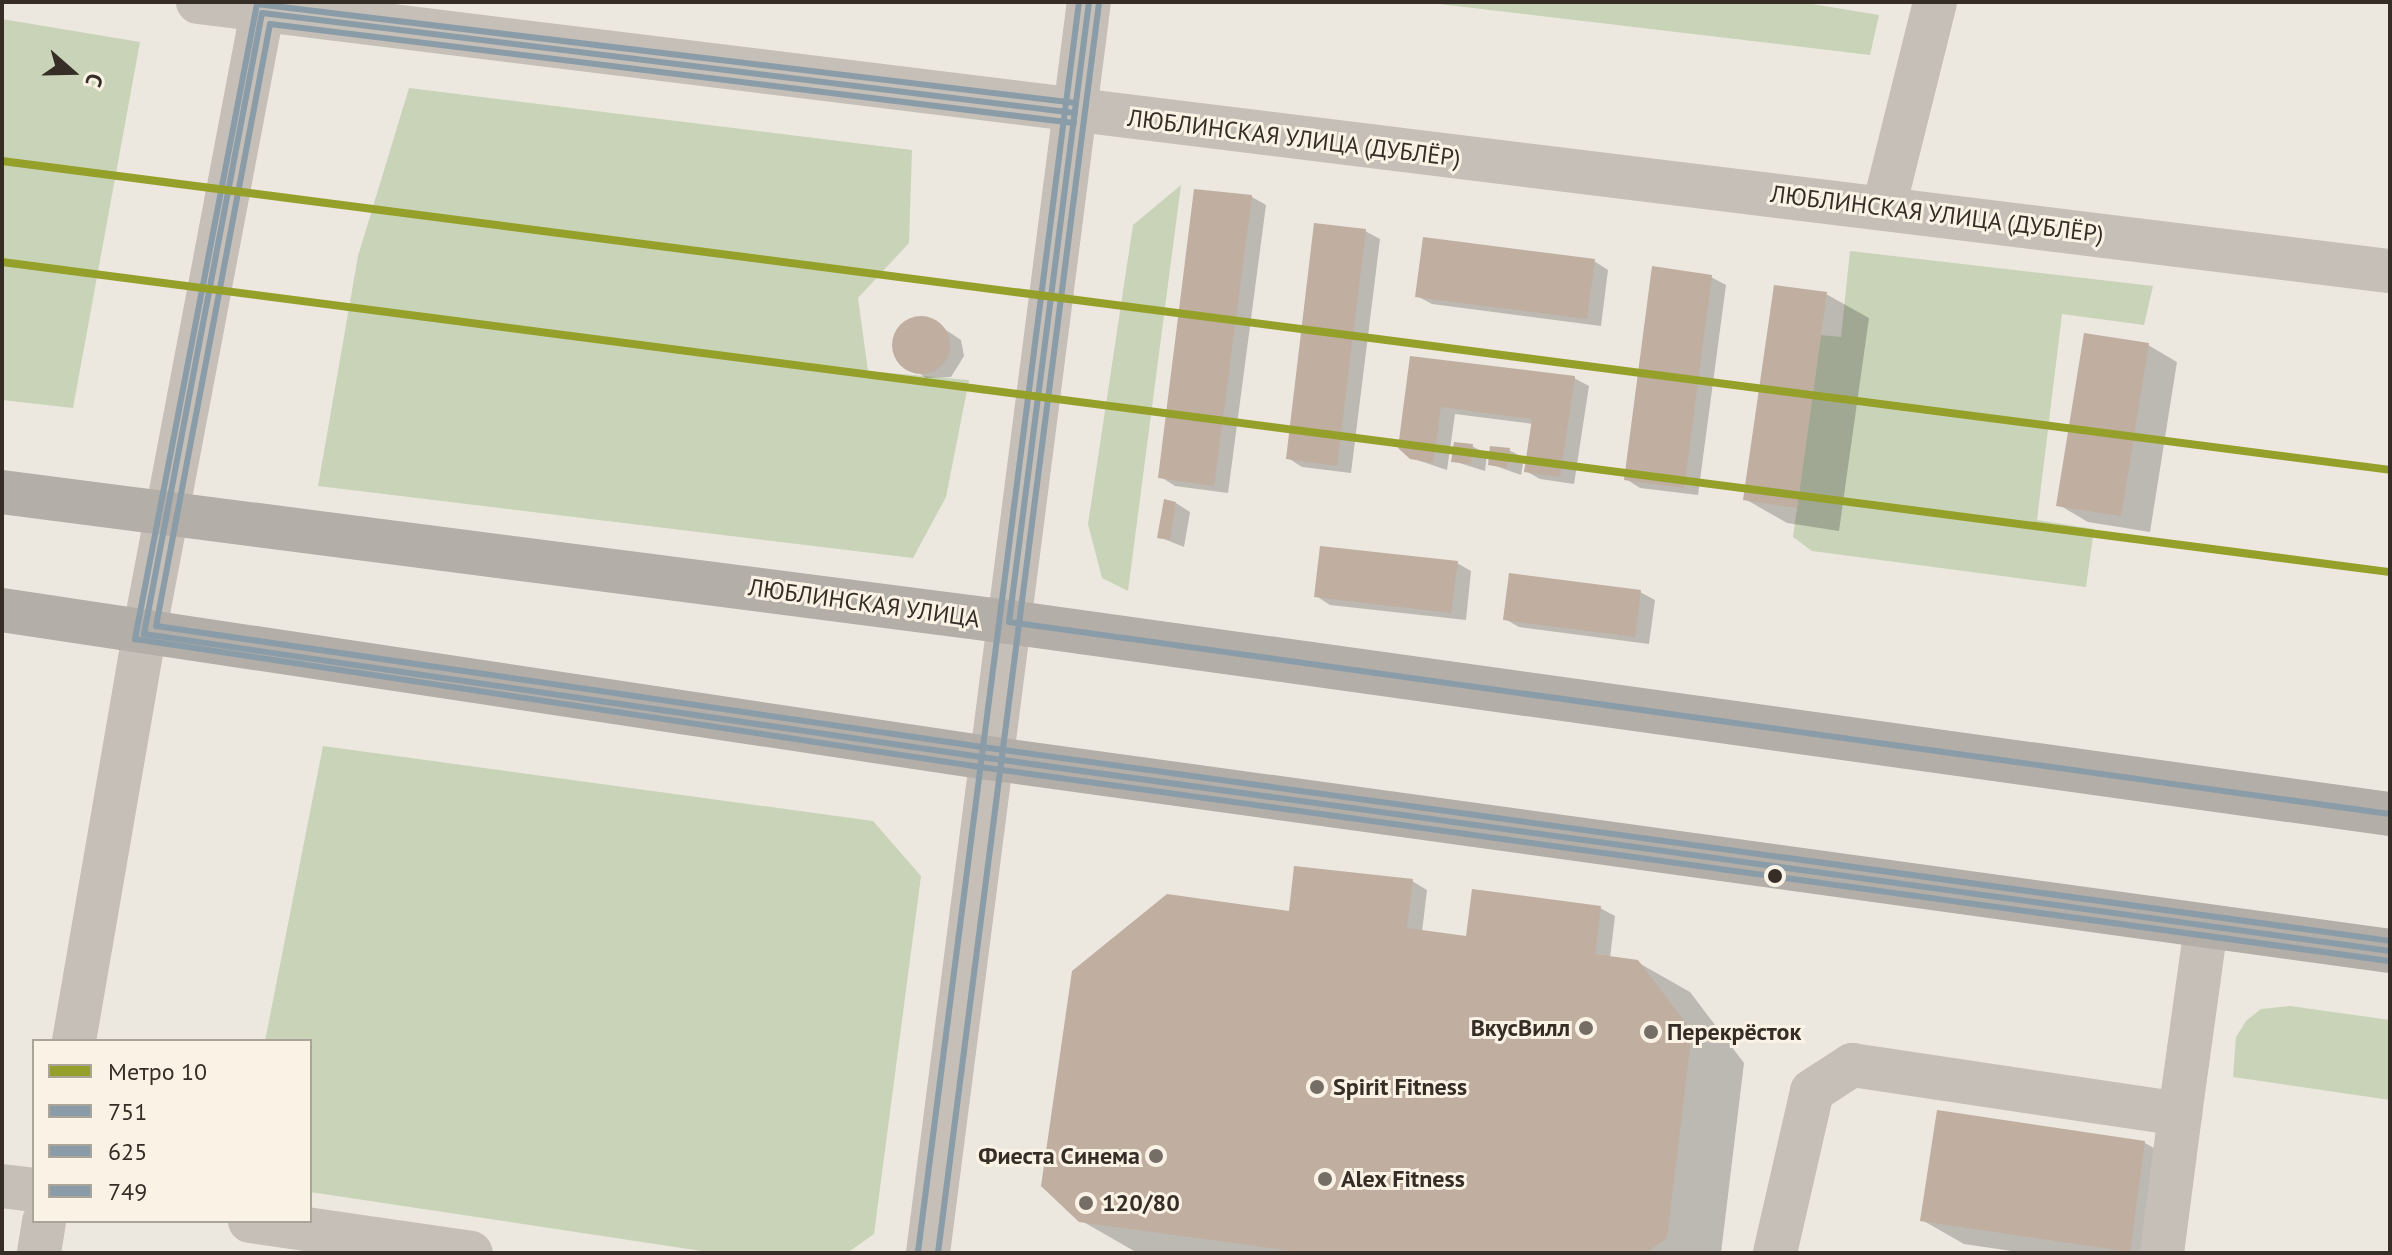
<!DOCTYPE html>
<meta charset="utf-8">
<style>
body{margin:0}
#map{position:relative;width:2392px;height:1255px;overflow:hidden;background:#ece8df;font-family:"PT Sans",sans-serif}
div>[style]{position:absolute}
.green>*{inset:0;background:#c9d3b8}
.shadow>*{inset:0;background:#0003}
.building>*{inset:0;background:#c0aea0}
.round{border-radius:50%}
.minor>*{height:44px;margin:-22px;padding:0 22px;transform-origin:22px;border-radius:22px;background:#c5bfb7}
.major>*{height:44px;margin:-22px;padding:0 22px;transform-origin:22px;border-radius:22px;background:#b3aea7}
.bus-1>*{height:6px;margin:-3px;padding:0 3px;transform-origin:3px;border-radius:3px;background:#8a9ca8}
.bus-2>*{height:6px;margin:-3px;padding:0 3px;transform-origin:3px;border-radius:3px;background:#8a9ca8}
.bus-3>*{height:6px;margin:-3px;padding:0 3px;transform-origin:3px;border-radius:3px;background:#8a9ca8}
.metro-1>*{height:8px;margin:-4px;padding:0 4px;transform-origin:4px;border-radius:4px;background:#95a02a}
.dots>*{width:22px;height:22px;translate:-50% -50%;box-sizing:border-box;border:4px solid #faf3e5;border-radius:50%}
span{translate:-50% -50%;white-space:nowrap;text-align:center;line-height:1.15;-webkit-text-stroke:6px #faf3e5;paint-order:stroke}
.street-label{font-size:24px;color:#352d26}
.poi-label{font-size:24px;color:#352d26;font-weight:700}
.right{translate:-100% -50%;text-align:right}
.left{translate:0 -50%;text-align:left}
.frame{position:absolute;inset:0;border:4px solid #352d26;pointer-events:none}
.legend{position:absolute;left:32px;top:1039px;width:280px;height:184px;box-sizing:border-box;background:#faf3e5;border:2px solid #aba499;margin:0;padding:10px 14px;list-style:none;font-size:24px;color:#352d26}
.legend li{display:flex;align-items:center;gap:16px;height:40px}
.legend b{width:40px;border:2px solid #aba499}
.north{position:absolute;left:32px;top:32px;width:80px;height:80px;-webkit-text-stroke:6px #faf3e5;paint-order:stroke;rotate:110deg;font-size:22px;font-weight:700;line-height:32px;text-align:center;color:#352d26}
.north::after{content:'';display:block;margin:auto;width:28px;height:36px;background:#352d26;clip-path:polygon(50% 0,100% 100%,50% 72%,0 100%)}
</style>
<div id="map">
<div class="green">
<i style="clip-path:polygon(1422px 2px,1800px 2px,1879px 15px,1870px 55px)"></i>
<i style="clip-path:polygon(2px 19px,140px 42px,73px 408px,2px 400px)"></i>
<i style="clip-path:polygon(409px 88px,912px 150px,909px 243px,858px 298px,868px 371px,969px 380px,946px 497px,913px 558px,318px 486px,358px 256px)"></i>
<i style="clip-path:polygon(1181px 185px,1128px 591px,1102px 578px,1088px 524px,1133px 225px)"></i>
<i style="clip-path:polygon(1850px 251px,2153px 286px,2144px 325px,2062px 314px,2037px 520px,2094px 529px,2086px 587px,1812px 551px,1793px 537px,1821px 335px,1841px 337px)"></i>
<i style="clip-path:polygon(323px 746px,873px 821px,921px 876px,874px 1234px,847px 1253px,715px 1253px,310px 1192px,310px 1041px,265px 1041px)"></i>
<i style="clip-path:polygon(2290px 1006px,2390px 1020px,2390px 1100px,2233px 1077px,2236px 1037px,2246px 1021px,2261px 1009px)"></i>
</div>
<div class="shadow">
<i style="clip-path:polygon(1196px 191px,1252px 197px,1266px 205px,1228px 493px,1175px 486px,1161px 477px)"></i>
<i style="clip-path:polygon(1365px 231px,1380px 239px,1351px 473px,1302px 467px,1288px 458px)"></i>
<i style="clip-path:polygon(1594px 261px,1608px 270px,1601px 326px,1432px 304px,1417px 296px)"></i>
<i style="clip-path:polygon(1711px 277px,1726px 285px,1698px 495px,1640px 488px,1626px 479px)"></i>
<i style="clip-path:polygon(1826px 294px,1869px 318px,1839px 531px,1787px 523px,1745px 499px)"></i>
<i style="clip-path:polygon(912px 319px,931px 320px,961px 340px,964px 356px,951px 377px,926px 378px,898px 358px,898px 330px)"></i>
<i style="clip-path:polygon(2148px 345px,2177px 362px,2150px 532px,2088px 522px,2059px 505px)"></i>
<i style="clip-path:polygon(1412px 358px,1574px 378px,1589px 386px,1574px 484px,1540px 479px,1526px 471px,1533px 424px,1455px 414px,1447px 470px,1411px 458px)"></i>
<i style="clip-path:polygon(1472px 446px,1487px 454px,1485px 471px,1453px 461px)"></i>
<i style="clip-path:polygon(1509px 450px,1524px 458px,1521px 475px,1490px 464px)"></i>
<i style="clip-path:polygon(1176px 503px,1190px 512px,1184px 547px,1159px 537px)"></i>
<i style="clip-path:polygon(1457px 563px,1471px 571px,1466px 620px,1330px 605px,1316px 596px)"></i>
<i style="clip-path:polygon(1640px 592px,1655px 600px,1649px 644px,1519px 627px,1505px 619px)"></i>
<i style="clip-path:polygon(1412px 881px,1427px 890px,1422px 932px,1472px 939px,1600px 908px,1615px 916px,1610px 958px,1637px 962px,1690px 992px,1744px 1063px,1721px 1253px,1147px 1253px,1134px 1251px,1080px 1220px,1291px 913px)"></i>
<i style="clip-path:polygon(1938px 1113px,2145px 1143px,2187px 1167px,2175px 1253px,2025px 1253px,1964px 1244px,1922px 1220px)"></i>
</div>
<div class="building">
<i style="clip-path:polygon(1194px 189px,1252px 195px,1214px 486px,1158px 478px)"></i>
<i style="clip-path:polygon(1314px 223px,1366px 229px,1337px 466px,1286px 459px)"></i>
<i style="clip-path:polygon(1423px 237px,1595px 259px,1587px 319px,1415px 297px)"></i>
<i style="clip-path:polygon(1652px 266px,1712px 275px,1684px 488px,1624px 480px)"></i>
<i style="clip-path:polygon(1774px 285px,1827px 292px,1797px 508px,1743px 500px)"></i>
<i class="round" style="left:892px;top:316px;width:58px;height:58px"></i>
<i style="clip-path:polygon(2084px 333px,2149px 343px,2121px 516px,2056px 506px)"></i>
<i style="clip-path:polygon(1410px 356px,1575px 376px,1560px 477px,1524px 472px,1532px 419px,1441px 407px,1433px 463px,1410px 459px,1398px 448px)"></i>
<i style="clip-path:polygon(1454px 442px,1473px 444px,1471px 464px,1451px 462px)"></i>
<i style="clip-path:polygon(1490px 446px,1510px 448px,1507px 468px,1488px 465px)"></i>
<i style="clip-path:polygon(1164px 499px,1176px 502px,1170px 540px,1157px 538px)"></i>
<i style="clip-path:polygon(1320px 546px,1458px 561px,1451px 613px,1314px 597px)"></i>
<i style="clip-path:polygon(1509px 573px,1641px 590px,1635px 637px,1503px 620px)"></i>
<i style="clip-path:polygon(1294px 866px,1413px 879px,1407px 928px,1466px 936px,1472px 889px,1601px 906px,1595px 954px,1638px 960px,1692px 1031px,1667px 1238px,1646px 1253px,1307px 1253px,1079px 1222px,1041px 1186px,1072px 971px,1167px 894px,1289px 911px)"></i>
<i style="clip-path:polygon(1937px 1110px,2145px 1141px,2130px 1252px,1920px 1221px)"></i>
</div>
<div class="minor">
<i style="left:198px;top:2px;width:2208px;rotate:7deg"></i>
<i style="left:1884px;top:207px;width:211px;rotate:-76deg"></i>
<i style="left:74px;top:1041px;width:413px;rotate:-80.2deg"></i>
<i style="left:144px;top:634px;width:643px;rotate:-79.25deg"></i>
<i style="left:2px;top:1186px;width:32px;rotate:7deg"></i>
<i style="left:250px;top:1221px;width:223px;rotate:8.2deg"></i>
<i style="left:39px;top:1253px;width:32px;rotate:-81deg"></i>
<i style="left:928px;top:1253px;width:1261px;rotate:-82.67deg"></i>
<i style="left:1775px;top:1253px;width:166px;rotate:-77.1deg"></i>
<i style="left:1812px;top:1091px;width:48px;rotate:-33deg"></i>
<i style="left:1852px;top:1065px;width:332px;rotate:8.5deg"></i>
<i style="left:2180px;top:1114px;width:189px;rotate:-82.1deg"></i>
<i style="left:2162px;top:1253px;width:140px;rotate:-82.6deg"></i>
</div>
<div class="major">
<i style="left:2px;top:492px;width:1015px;rotate:7.36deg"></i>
<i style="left:1009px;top:622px;width:1394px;rotate:7.92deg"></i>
<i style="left:2px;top:610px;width:997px;rotate:8.54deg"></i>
<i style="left:988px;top:758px;width:1415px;rotate:7.84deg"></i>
</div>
<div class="bus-1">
<i style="left:1089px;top:2px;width:625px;rotate:97.35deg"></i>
<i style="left:1009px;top:622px;width:1394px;rotate:7.92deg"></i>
<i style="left:1075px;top:113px;width:819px;rotate:-172.99deg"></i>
<i style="left:262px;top:13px;width:632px;rotate:100.76deg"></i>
<i style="left:144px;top:634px;width:853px;rotate:8.36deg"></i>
<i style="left:988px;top:758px;width:1415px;rotate:7.84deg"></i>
</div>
<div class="bus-2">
<i style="left:1076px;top:103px;width:825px;rotate:-173.11deg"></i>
<i style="left:257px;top:4px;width:647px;rotate:100.88deg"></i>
<i style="left:135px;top:639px;width:862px;rotate:8.61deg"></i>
<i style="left:987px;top:768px;width:1415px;rotate:7.84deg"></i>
<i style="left:938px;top:1253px;width:1260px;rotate:-82.66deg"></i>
</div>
<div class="bus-3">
<i style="left:1074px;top:123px;width:810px;rotate:-172.98deg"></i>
<i style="left:270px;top:24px;width:613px;rotate:100.72deg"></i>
<i style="left:156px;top:626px;width:842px;rotate:8.33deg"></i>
<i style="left:989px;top:748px;width:1414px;rotate:7.84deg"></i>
<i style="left:918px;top:1252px;width:1260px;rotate:-82.66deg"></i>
</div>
<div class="metro-1">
<i style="left:2px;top:161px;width:2408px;rotate:7.37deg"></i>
<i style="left:2px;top:262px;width:2408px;rotate:7.4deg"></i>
</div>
<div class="dots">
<i style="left:1775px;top:876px;background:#352d26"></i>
<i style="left:1586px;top:1028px;background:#756e67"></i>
<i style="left:1651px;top:1032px;background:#756e67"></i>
<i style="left:1317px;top:1087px;background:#756e67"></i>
<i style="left:1156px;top:1156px;background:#756e67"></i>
<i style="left:1325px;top:1179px;background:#756e67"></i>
<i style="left:1086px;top:1203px;background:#756e67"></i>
</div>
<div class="street-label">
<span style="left:1294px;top:138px;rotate:7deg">ЛЮБЛИНСКАЯ УЛИЦА (ДУБЛЁР)</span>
<span style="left:1937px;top:214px;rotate:7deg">ЛЮБЛИНСКАЯ УЛИЦА (ДУБЛЁР)</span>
<span style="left:864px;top:603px;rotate:8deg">ЛЮБЛИНСКАЯ УЛИЦА</span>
</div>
<div class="poi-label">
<span class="right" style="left:1570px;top:1028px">ВкусВилл</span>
<span class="left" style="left:1667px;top:1032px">Перекрёсток</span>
<span class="left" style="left:1333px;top:1087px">Spirit Fitness</span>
<span class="right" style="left:1140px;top:1156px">Фиеста Синема</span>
<span class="left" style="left:1341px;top:1179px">Alex Fitness</span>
<span class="left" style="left:1102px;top:1203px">120/80</span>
</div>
<div class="frame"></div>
<ul class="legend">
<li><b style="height:10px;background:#95a02a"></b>Метро 10</li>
<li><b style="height:10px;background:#8a9ca8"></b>751</li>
<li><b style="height:10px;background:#8a9ca8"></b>625</li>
<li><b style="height:10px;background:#8a9ca8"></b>749</li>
</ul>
<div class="north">С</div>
</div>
